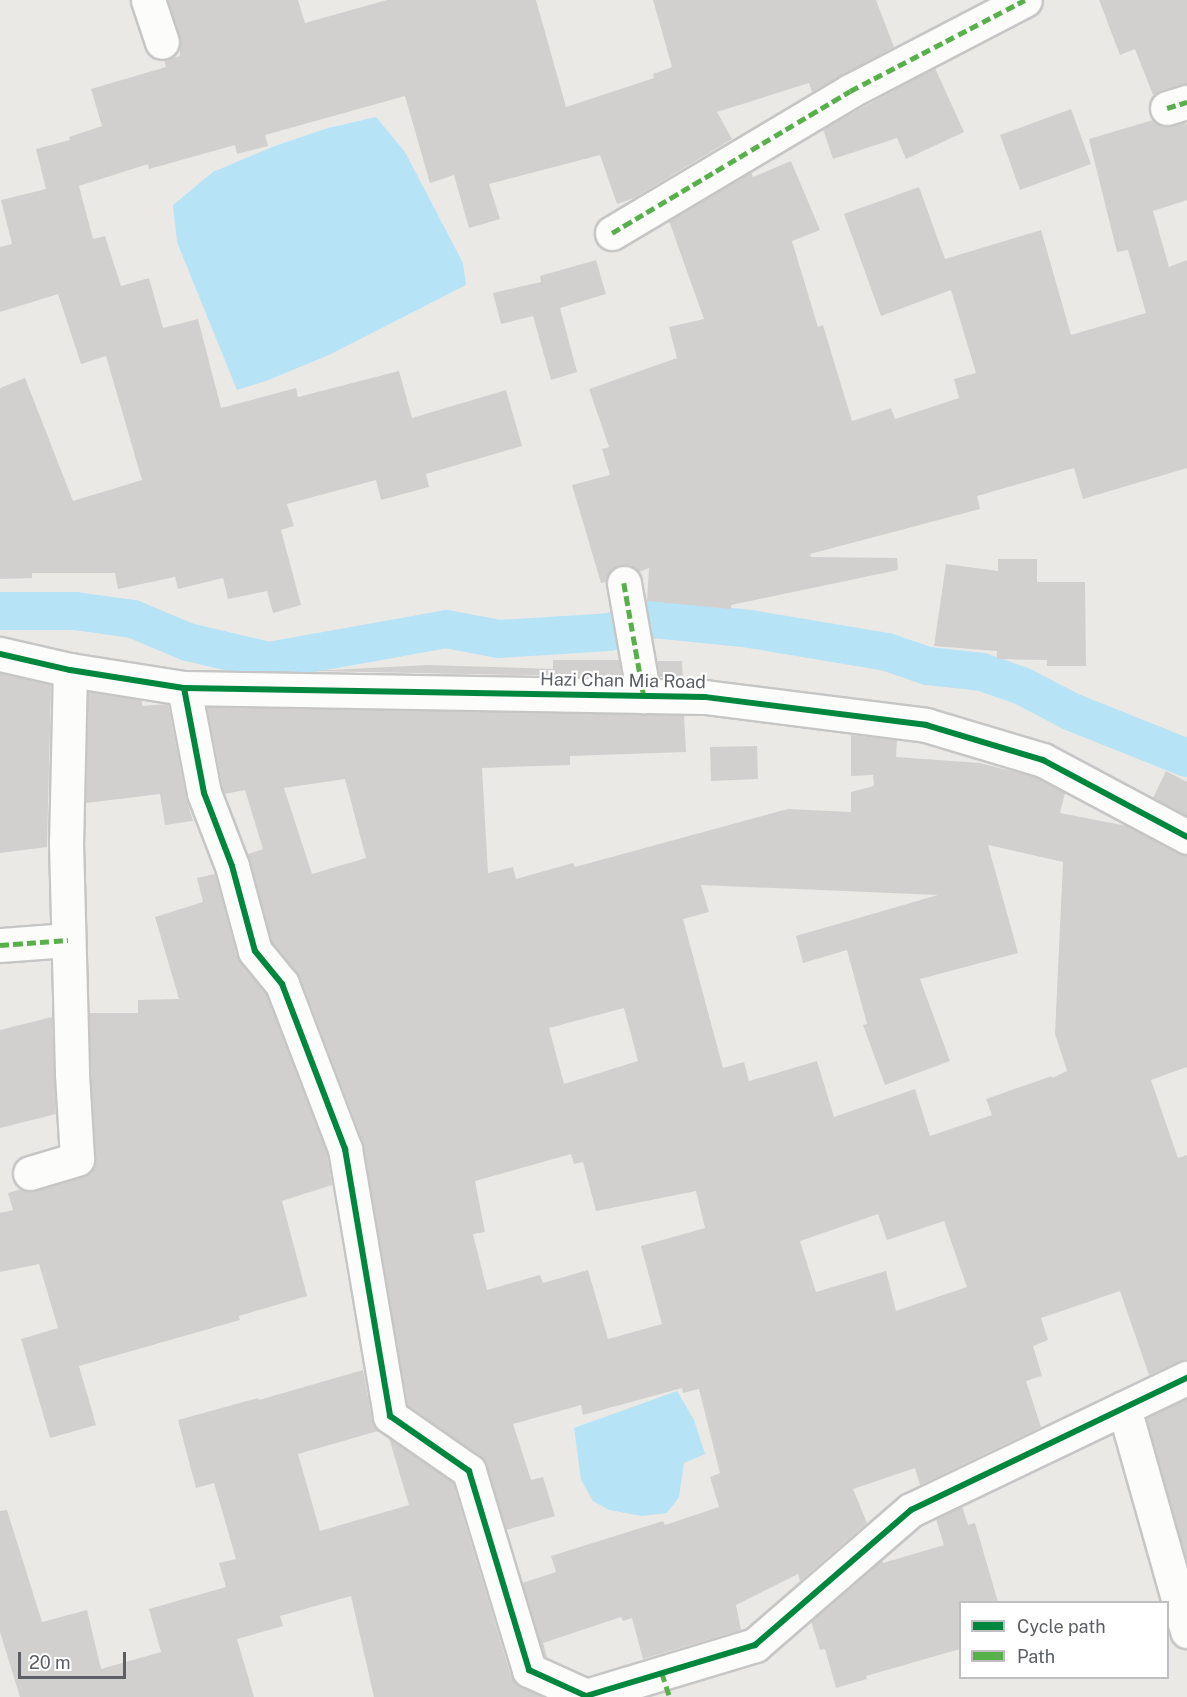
<!DOCTYPE html>
<style>
body{margin:0}
#map{position:relative;width:1187px;height:1697px;overflow:hidden;background:#ebe9e5;font-family:"Public Sans",sans-serif}
div>[style]{position:absolute}
.water>*{inset:0;background:#b7e3f7}
.canal>*{height:38px;margin:-19px;padding:0 19px;transform-origin:19px;border-radius:19px;background:#b7e3f7}
.building>*{inset:0;background:#d1d0ce}
.roads{filter:drop-shadow(2px 0 #c6c6c6) drop-shadow(-2px 0 #c6c6c6) drop-shadow(0 2px #c6c6c6) drop-shadow(0 -2px #c6c6c6)}
.street>*{height:33px;margin:-16.5px;padding:0 16.5px;transform-origin:16.5px;border-radius:16.5px;background:#fcfcfb}
.secondary>*{height:33px;margin:-16.5px;padding:0 16.5px;transform-origin:16.5px;border-radius:16.5px;background:#fcfcfb}
.quiet>*{height:4.5px;margin-top:-2.25px;transform-origin:0;background:repeating-linear-gradient(90deg,#58b04a 0 9px,transparent 0 13.5px)}
.cycleway>*{height:6px;margin:-3px;padding:0 3px;transform-origin:3px;border-radius:3px;background:#00873e}
span{translate:-50% -50%;white-space:nowrap;text-align:center;line-height:1.15;-webkit-text-stroke:4.5px #fff;paint-order:stroke}
.street-label{font-size:18px;color:#5b5f63}
.legend{position:absolute;left:959px;top:1601px;width:210px;height:78px;box-sizing:border-box;background:#fff;border:2px solid #bdbfc1;margin:0;padding:8px 10px;list-style:none;font-size:18px;color:#5b5f63}
.legend li{display:flex;align-items:center;gap:12px;height:30px}
.legend b{width:30px;border:2px solid #bdbfc1}
.scale{position:absolute;left:18px;top:1652px;width:108px;height:27px;box-sizing:border-box;border:3px solid #5b5f63;border-top:0;padding-left:8px;font-size:18px;line-height:21px;white-space:nowrap;color:#5b5f63;-webkit-text-stroke:4px #fff;paint-order:stroke}
</style>
<div id="map">
<div class="water">
<i style="clip-path:polygon(376px 117px,405px 152px,463px 263px,466px 285px,329px 355px,266px 381px,237px 390px,177px 242px,173px 205px,213px 172px,272px 147px,328px 128px)"></i>
<i style="clip-path:polygon(677px 1391px,694px 1420px,705px 1454px,684px 1463px,679px 1497px,667px 1513px,642px 1516px,609px 1510px,593px 1501px,581px 1480px,574px 1428px)"></i>
</div>
<div class="canal">
<i style="left:0;top:611px;width:75px"></i>
<i style="left:75px;top:611px;width:59px;rotate:7.9deg"></i>
<i style="left:133px;top:619px;width:60px;rotate:22.7deg"></i>
<i style="left:188px;top:642px;width:83px;rotate:13.2deg"></i>
<i style="left:269px;top:661px;width:180px;rotate:-10.2deg"></i>
<i style="left:446px;top:629px;width:54px;rotate:10.7deg"></i>
<i style="left:499px;top:639px;width:110px;rotate:-3.6deg"></i>
<i style="left:609px;top:632px;width:47px;rotate:-16.1deg"></i>
<i style="left:654px;top:619px;width:97px;rotate:5.9deg"></i>
<i style="left:750px;top:629px;width:139px;rotate:9.5deg"></i>
<i style="left:887px;top:652px;width:43px;rotate:18.9deg"></i>
<i style="left:928px;top:666px;width:54px;rotate:6.3deg"></i>
<i style="left:982px;top:672px;width:42px;rotate:19.3deg"></i>
<i style="left:1022px;top:686px;width:56px;rotate:27.5deg"></i>
<i style="left:1072px;top:712px;width:124px;rotate:21.8deg"></i>
</div>
<div class="building">
<i style="clip-path:polygon(168px 0,298px 0,305px 23px,387px 0,536px 0,566px 107px,654px 78px,653px 74px,672px 67px,653px 0,876px 0,894px 47px,812px 92px,809px 83px,717px 112px,732px 139px,634px 198px,617px 204px,600px 155px,489px 184px,500px 219px,469px 228px,454px 175px,430px 183px,405px 96px,265px 135px,268px 146px,237px 154px,235px 145px,149px 169px,148px 164px,79px 186px,93px 239px,105px 236px,121px 286px,149px 278px,163px 328px,198px 319px,221px 408px,296px 388px,298px 397px,399px 371px,412px 418px,506px 390px,522px 446px,426px 474px,429px 487px,381px 500px,376px 480px,287px 504px,294px 526px,281px 530px,301px 605px,273px 613px,267px 591px,228px 599px,223px 578px,178px 589px,175px 577px,118px 589px,115px 573px,32px 573px,32px 578px,0 579px,0 388px,25px 378px,73px 501px,142px 480px,106px 356px,81px 364px,58px 294px,0 312px,0 247px,12px 244px,1px 200px,46px 189px,36px 149px,70px 140px,69px 137px,102px 126px,91px 89px,166px 67px,164px 60px,180px 56px,180px 36px)"></i>
<i style="clip-path:polygon(1099px 0,1187px 0,1187px 84px,1162px 90px,1153px 95px,1135px 49px,1120px 55px)"></i>
<i style="clip-path:polygon(935px 68px,964px 132px,906px 159px,897px 138px,833px 159px,823px 129px)"></i>
<i style="clip-path:polygon(1071px 109px,1091px 164px,1020px 190px,1000px 135px)"></i>
<i style="clip-path:polygon(1153px 120px,1163px 126px,1186px 122px,1187px 126px,1187px 200px,1153px 211px,1169px 267px,1187px 260px,1187px 468px,1083px 499px,1074px 468px,977px 496px,980px 509px,810px 554px,811px 557px,897px 558px,898px 570px,731px 605px,731px 609px,647px 601px,649px 568px,639px 572px,630px 565px,620px 565px,612px 569px,606px 582px,601px 583px,572px 485px,610px 475px,602px 449px,609px 447px,589px 389px,677px 358px,669px 327px,704px 319px,669px 221px,751px 172px,753px 177px,791px 161px,820px 230px,792px 241px,818px 327px,823px 325px,832px 355px,852px 421px,891px 408px,895px 419px,959px 398px,954px 379px,976px 373px,951px 290px,881px 316px,844px 214px,919px 187px,945px 259px,1041px 230px,1071px 335px,1146px 313px,1128px 250px,1117px 252px,1089px 139px)"></i>
<i style="clip-path:polygon(596px 260px,606px 294px,560px 308px,577px 372px,551px 380px,533px 316px,501px 324px,493px 293px,541px 282px,540px 276px)"></i>
<i style="clip-path:polygon(998px 559px,1037px 559px,1037px 582px,1085px 582px,1086px 666px,1047px 666px,1047px 660px,997px 659px,997px 651px,934px 646px,946px 564px,998px 571px)"></i>
<i style="clip-path:polygon(553px 660px,619px 660px,622px 677px,311px 671px,428px 665px,553px 669px)"></i>
<i style="clip-path:polygon(657px 661px,682px 661px,683px 678px,660px 677px)"></i>
<i style="clip-path:polygon(0 673px,51px 685px,47px 847px,0 853px)"></i>
<i style="clip-path:polygon(88px 692px,142px 700px,142px 706px,168px 704px,186px 797px,193px 821px,165px 825px,160px 794px,86px 803px)"></i>
<i style="clip-path:polygon(evenodd,207px 707px,684px 715px,686px 752px,570px 756px,570px 765px,482px 768px,488px 873px,513px 867px,516px 879px,573px 863px,575px 867px,788px 809px,851px 812px,851px 792px,874px 786px,873px 775px,851px 776px,851px 735px,897px 740px,896px 757px,980px 763px,1036px 777px,1065px 793px,1060px 813px,1127px 826px,1187px 856px,1187px 1067px,1151px 1080px,1178px 1158px,1187px 1155px,1187px 1359px,1149px 1375px,1120px 1291px,1041px 1318px,1048px 1340px,1033px 1346px,1042px 1376px,1026px 1381px,1041px 1427px,920px 1485px,915px 1468px,853px 1489px,867px 1523px,800px 1581px,798px 1574px,736px 1605px,741px 1630px,643px 1659px,632px 1618px,623px 1621px,621px 1617px,543px 1643px,547px 1657px,544px 1656px,522px 1583px,556px 1572px,551px 1556px,663px 1521px,665px 1525px,719px 1507px,710px 1477px,720px 1473px,699px 1389px,683px 1393px,682px 1388px,583px 1415px,581px 1405px,513px 1424px,531px 1480px,543px 1477px,555px 1516px,506px 1530px,487px 1466px,480px 1456px,407px 1405px,363px 1142px,300px 977px,272px 942px,248px 854px,263px 849px,245px 790px,224px 794px,207px 707px,345px 779px,366px 858px,312px 874px,284px 788px,345px 779px,207px 707px,988px 845px,1063px 862px,1055px 1034px,1067px 1071px,1052px 1078px,1052px 1076px,986px 1099px,992px 1115px,930px 1136px,915px 1089px,834px 1117px,817px 1061px,749px 1081px,744px 1062px,723px 1068px,683px 919px,709px 912px,701px 885px,938px 895px,796px 936px,803px 963px,847px 950px,867px 1024px,863px 1025px,885px 1085px,950px 1061px,920px 979px,1018px 953px,988px 845px,207px 707px,624px 1008px,638px 1061px,564px 1084px,549px 1028px,624px 1008px,207px 707px,571px 1154px,574px 1164px,583px 1162px,596px 1211px,696px 1191px,705px 1228px,641px 1246px,662px 1324px,608px 1339px,588px 1270px,543px 1283px,540px 1275px,487px 1290px,473px 1234px,485px 1232px,475px 1181px,571px 1154px,207px 707px,878px 1214px,887px 1240px,944px 1221px,967px 1287px,896px 1311px,886px 1271px,816px 1292px,800px 1241px,878px 1214px)"></i>
<i style="clip-path:polygon(757px 746px,758px 779px,711px 781px,710px 747px)"></i>
<i style="clip-path:polygon(1166px 771px,1187px 782px,1187px 816px,1153px 798px)"></i>
<i style="clip-path:polygon(215px 874px,237px 956px,266px 994px,327px 1154px,332px 1185px,282px 1201px,307px 1296px,239px 1316px,240px 1320px,79px 1366px,96px 1425px,50px 1438px,21px 1339px,58px 1328px,39px 1264px,0 1272px,0 1213px,13px 1210px,8px 1193px,22px 1189px,35px 1191px,82px 1177px,95px 1168px,89px 1013px,138px 1013px,138px 1000px,179px 999px,155px 917px,203px 902px,197px 878px)"></i>
<i style="clip-path:polygon(52px 1017px,56px 1114px,0 1128px,0 1030px)"></i>
<i style="clip-path:polygon(363px 1370px,372px 1419px,378px 1431px,298px 1454px,320px 1531px,409px 1505px,389px 1438px,453px 1483px,511px 1676px,521px 1687px,543px 1697px,374px 1697px,351px 1596px,280px 1616px,283px 1626px,237px 1639px,254px 1697px,20px 1697px,0 1632px,0 1511px,7px 1510px,42px 1622px,87px 1610px,101px 1669px,161px 1652px,149px 1609px,226px 1587px,219px 1563px,236px 1559px,214px 1483px,196px 1488px,178px 1420px,258px 1398px,259px 1400px)"></i>
<i style="clip-path:polygon(1187px 1399px,1187px 1561px,1146px 1418px)"></i>
<i style="clip-path:polygon(962px 1506px,968px 1525px,975px 1523px,998px 1602px,960px 1602px,960px 1649px,866px 1676px,867px 1679px,836px 1688px,825px 1649px,820px 1650px,811px 1621px,882px 1560px,883px 1563px,944px 1545px,936px 1519px)"></i>
</div>
<div class="roads">
<div class="street">
<i style="left:148px;top:0;width:44px;rotate:71.6deg"></i>
<i style="left:1167px;top:108px;width:21px;rotate:-17deg"></i>
<i style="left:612px;top:233px;width:277px;rotate:-30.8deg"></i>
<i style="left:850px;top:91px;width:197px;rotate:-27.5deg"></i>
<i style="left:624px;top:583px;width:115px;rotate:80deg"></i>
<i style="left:0;top:654px;width:72px;rotate:12.9deg"></i>
<i style="left:70px;top:670px;width:172px;rotate:91.3deg"></i>
<i style="left:66px;top:842px;width:232px;rotate:88.5deg"></i>
<i style="left:72px;top:1074px;width:85px;rotate:86.6deg"></i>
<i style="left:77px;top:1159px;width:49px;rotate:163.4deg"></i>
<i style="left:184px;top:688px;width:107px;rotate:79.2deg"></i>
<i style="left:204px;top:793px;width:78px;rotate:69deg"></i>
<i style="left:232px;top:866px;width:88px;rotate:74.9deg"></i>
<i style="left:255px;top:951px;width:43px;rotate:50.7deg"></i>
<i style="left:282px;top:984px;width:177px;rotate:69.1deg"></i>
<i style="left:345px;top:1149px;width:271px;rotate:80.4deg"></i>
<i style="left:390px;top:1416px;width:96px;rotate:34.8deg"></i>
<i style="left:469px;top:1471px;width:208px;rotate:73.2deg"></i>
<i style="left:529px;top:1670px;width:63px;rotate:24.5deg"></i>
<i style="left:586px;top:1696px;width:177px;rotate:-16.8deg"></i>
<i style="left:755px;top:1645px;width:206px;rotate:-40.9deg"></i>
<i style="left:911px;top:1510px;width:306px;rotate:-25.6deg"></i>
<i style="left:0;top:945px;width:68px;rotate:-4.2deg"></i>
<i style="left:1124px;top:1408px;width:232px;rotate:74.2deg"></i>
</div>
<div class="secondary">
<i style="left:70px;top:670px;width:115px;rotate:9deg"></i>
<i style="left:184px;top:688px;width:521px;rotate:0.99deg"></i>
<i style="left:705px;top:697px;width:223px;rotate:7.2deg"></i>
<i style="left:926px;top:725px;width:122px;rotate:16.7deg"></i>
<i style="left:1043px;top:760px;width:163px;rotate:28.1deg"></i>
</div>
</div>
<div class="quiet">
<i style="left:1167px;top:108px;width:21px;rotate:-17deg"></i>
<i style="left:612px;top:233px;width:277px;rotate:-30.8deg"></i>
<i style="left:850px;top:91px;width:197px;rotate:-27.5deg"></i>
<i style="left:624px;top:583px;width:115px;rotate:80deg"></i>
<i style="left:0;top:945px;width:68px;rotate:-4.2deg"></i>
<i style="left:662px;top:1673px;width:25px;rotate:72deg"></i>
</div>
<div class="cycleway">
<i style="left:0;top:654px;width:72px;rotate:12.9deg"></i>
<i style="left:70px;top:670px;width:115px;rotate:9deg"></i>
<i style="left:184px;top:688px;width:521px;rotate:0.99deg"></i>
<i style="left:705px;top:697px;width:223px;rotate:7.2deg"></i>
<i style="left:926px;top:725px;width:122px;rotate:16.7deg"></i>
<i style="left:1043px;top:760px;width:163px;rotate:28.1deg"></i>
<i style="left:184px;top:688px;width:107px;rotate:79.2deg"></i>
<i style="left:204px;top:793px;width:78px;rotate:69deg"></i>
<i style="left:232px;top:866px;width:88px;rotate:74.9deg"></i>
<i style="left:255px;top:951px;width:43px;rotate:50.7deg"></i>
<i style="left:282px;top:984px;width:177px;rotate:69.1deg"></i>
<i style="left:345px;top:1149px;width:271px;rotate:80.4deg"></i>
<i style="left:390px;top:1416px;width:96px;rotate:34.8deg"></i>
<i style="left:469px;top:1471px;width:208px;rotate:73.2deg"></i>
<i style="left:529px;top:1670px;width:63px;rotate:24.5deg"></i>
<i style="left:586px;top:1696px;width:177px;rotate:-16.8deg"></i>
<i style="left:755px;top:1645px;width:206px;rotate:-40.9deg"></i>
<i style="left:911px;top:1510px;width:306px;rotate:-25.6deg"></i>
</div>
<div class="street-label">
<span style="left:623px;top:681px;rotate:1deg">Hazi Chan Mia Road</span>
</div>
<ul class="legend">
<li><b style="height:8px;background:#00873e"></b>Cycle path</li>
<li><b style="height:8px;background:#58b04a"></b>Path</li>
</ul>
<div class="scale">20 m</div>
</div>
